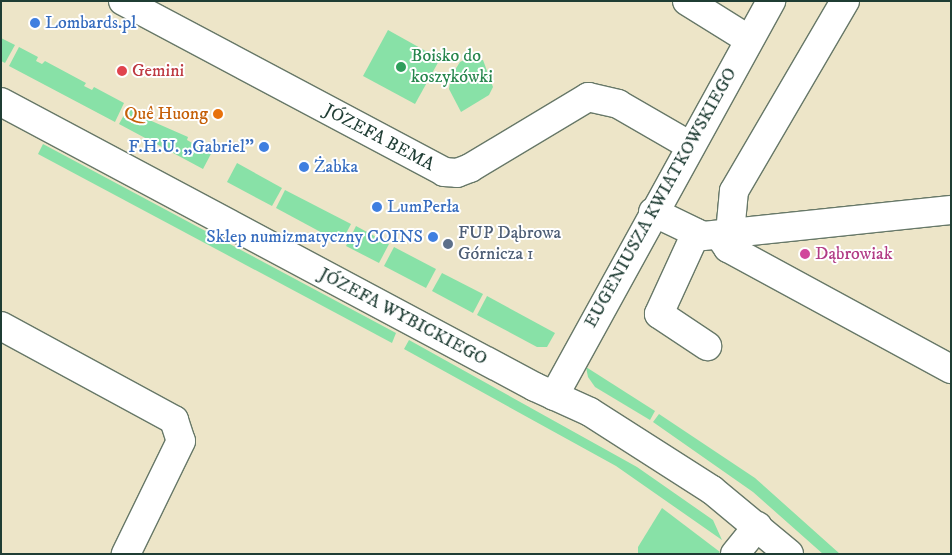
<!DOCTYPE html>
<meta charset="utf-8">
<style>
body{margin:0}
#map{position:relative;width:952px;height:555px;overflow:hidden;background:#ede5c8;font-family:"IM FELL DW Pica",serif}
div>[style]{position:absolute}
.green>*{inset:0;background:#88e1a7}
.roads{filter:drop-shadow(1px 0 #677868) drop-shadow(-1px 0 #677868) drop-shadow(0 1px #677868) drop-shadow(0 -1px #677868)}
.minor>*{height:28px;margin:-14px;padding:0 14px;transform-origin:14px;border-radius:14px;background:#fff}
.dots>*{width:14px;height:14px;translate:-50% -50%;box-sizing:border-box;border:2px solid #fff;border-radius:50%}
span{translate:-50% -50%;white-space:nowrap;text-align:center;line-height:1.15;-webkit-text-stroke:4px #fff;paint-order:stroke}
.shop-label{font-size:18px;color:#366cbe}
.left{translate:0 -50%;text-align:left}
.right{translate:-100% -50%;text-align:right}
.leisure-label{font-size:18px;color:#27864d}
.health-label{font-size:18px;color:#be3a42}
.food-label{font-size:18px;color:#c56008}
.street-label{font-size:18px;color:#1f3d34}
.service-label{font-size:18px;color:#4e5e75}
.hotel-label{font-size:18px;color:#b23c85}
.frame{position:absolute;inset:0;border:2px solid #1f3d34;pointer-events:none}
</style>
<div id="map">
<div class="green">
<i style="clip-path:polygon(388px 30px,440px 59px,415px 104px,363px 76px)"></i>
<i style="clip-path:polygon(1px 38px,15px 45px,5px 63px,1px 61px)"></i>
<i style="clip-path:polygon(19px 47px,38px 57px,36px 61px,42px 64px,45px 61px,86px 83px,84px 86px,92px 90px,94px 87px,124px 103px,115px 122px,9px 66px)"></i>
<i style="clip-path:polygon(466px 59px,483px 60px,493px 87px,489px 95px,461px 112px,449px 89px,451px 76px,460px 62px)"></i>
<i style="clip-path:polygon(129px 106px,148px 116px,147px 119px,188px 137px,187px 140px,194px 144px,196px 141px,213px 150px,203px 169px,119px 124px)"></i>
<i style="clip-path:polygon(43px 144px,396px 333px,392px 343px,38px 154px)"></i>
<i style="clip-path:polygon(237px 163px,282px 188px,272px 206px,227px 182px)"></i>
<i style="clip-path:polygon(285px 190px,351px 224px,341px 243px,276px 208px)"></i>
<i style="clip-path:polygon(356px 226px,389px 244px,379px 263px,346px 246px)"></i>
<i style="clip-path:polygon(394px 247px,436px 269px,426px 288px,384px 266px)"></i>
<i style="clip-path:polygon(442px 273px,483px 294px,473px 313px,432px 291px)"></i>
<i style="clip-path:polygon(487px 296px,555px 333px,547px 347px,537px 347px,477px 315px)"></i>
<i style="clip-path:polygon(409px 340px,637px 467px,713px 520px,722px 540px,616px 466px,404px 349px)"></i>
<i style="clip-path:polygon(586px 367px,655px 411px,650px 420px,595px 387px,588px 377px)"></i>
<i style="clip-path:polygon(659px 414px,755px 478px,840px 554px,823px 554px,753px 492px,653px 422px)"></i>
<i style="clip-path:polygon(662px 508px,720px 552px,718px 554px,638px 554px,638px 547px)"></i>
</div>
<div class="roads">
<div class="minor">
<i style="left:123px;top:1px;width:364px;rotate:28deg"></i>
<i style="left:444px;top:172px;width:13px;rotate:4deg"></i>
<i style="left:457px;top:173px;width:14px;rotate:-21deg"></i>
<i style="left:470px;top:168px;width:138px;rotate:-31deg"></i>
<i style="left:588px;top:97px;width:31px;rotate:13deg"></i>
<i style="left:618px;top:104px;width:82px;rotate:30deg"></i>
<i style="left:687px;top:1px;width:72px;rotate:31.9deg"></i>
<i style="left:1px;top:102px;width:605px;rotate:28.09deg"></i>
<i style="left:535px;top:387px;width:60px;rotate:24.4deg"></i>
<i style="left:590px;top:412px;width:145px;rotate:32.6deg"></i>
<i style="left:712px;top:490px;width:100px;rotate:39.7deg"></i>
<i style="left:653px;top:212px;width:55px;rotate:25.6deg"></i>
<i style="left:703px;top:236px;width:249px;rotate:-6deg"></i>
<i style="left:696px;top:233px;width:89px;rotate:114.6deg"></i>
<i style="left:659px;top:314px;width:58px;rotate:33.7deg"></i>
<i style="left:730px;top:233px;width:42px;rotate:-84.6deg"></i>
<i style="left:734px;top:191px;width:220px;rotate:-59.7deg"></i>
<i style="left:719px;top:235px;width:16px;rotate:55deg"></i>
<i style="left:728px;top:248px;width:254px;rotate:28.5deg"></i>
<i style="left:1px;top:326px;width:197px;rotate:28.5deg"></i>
<i style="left:174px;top:420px;width:22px;rotate:72deg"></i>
<i style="left:181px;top:441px;width:126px;rotate:116deg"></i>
<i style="left:554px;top:396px;width:451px;rotate:-61.2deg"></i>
<i style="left:735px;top:554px;width:36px;rotate:-51deg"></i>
</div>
</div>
<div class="dots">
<i style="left:35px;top:23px;background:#3f7fe0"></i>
<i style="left:401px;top:67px;background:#2e9e5b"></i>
<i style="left:122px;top:71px;background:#e0444e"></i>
<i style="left:218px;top:114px;background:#e8710a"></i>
<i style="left:264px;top:147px;background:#3f7fe0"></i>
<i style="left:304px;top:167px;background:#3f7fe0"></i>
<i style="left:377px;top:207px;background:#3f7fe0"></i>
<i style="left:433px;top:237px;background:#3f7fe0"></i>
<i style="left:448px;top:244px;background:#5c6f8a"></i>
<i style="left:805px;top:254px;background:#d1479c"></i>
</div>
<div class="shop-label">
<span class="left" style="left:45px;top:23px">Lombards.pl</span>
<span class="right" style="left:254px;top:147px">F.H.U. „Gabriel”</span>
<span class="left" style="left:314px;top:167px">Żabka</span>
<span class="left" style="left:387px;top:207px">LumPerła</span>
<span class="right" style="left:423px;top:237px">Sklep numizmatyczny COINS</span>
</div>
<div class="leisure-label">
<span class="left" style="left:411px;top:67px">Boisko do<br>koszykówki</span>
</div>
<div class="health-label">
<span class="left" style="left:132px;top:71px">Gemini</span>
</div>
<div class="food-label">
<span class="right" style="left:208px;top:114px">Quê Huong</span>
</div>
<div class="street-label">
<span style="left:379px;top:138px;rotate:28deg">JÓZEFA BEMA</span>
<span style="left:661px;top:198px;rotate:-61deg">EUGENIUSZA KWIATKOWSKIEGO</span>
<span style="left:403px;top:317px;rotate:28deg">JÓZEFA WYBICKIEGO</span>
</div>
<div class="service-label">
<span class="left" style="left:458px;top:244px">FUP Dąbrowa<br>Górnicza 1</span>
</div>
<div class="hotel-label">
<span class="left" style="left:815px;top:254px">Dąbrowiak</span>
</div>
<div class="frame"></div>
</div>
